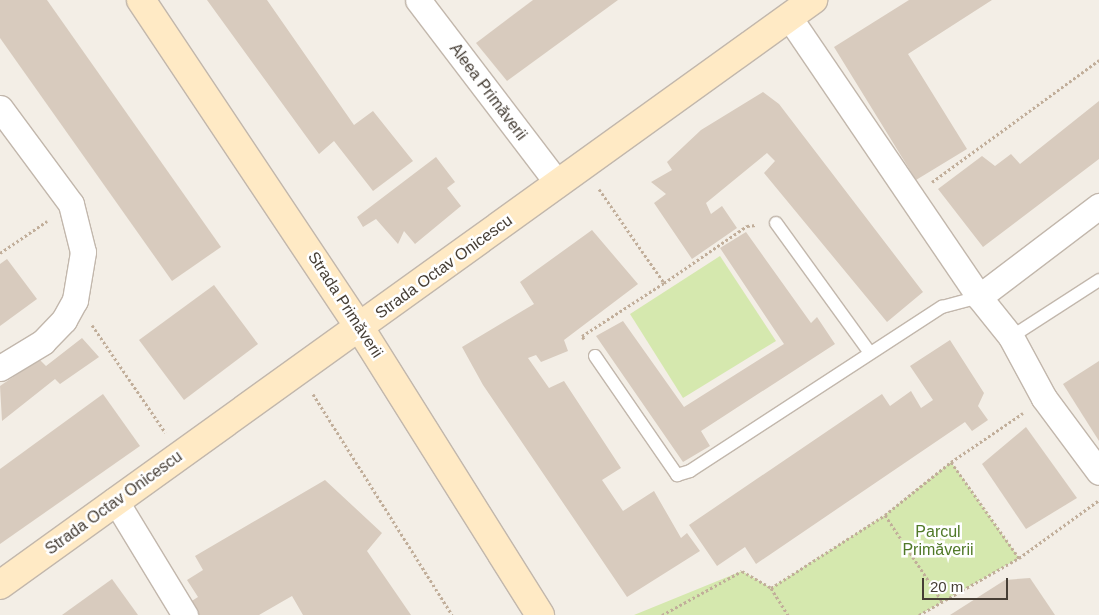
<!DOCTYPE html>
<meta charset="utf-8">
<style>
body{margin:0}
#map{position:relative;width:1099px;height:615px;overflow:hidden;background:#f3eee6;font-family:Helvetica,sans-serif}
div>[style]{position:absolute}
.green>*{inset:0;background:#d5e8ae}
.building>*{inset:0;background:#d8cbbe}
.path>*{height:3px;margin-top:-1.5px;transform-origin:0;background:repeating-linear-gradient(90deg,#c1ae9a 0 2.5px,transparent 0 5px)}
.roads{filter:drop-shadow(1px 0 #c2b7ac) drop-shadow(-1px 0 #c2b7ac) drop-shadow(0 1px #c2b7ac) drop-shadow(0 -1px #c2b7ac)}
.lane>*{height:12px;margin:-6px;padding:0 6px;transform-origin:6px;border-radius:6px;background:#fff}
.street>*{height:25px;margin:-12.5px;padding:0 12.5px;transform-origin:12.5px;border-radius:12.5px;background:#fff}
.secondary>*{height:28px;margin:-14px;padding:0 14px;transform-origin:14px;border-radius:14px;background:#ffeac5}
span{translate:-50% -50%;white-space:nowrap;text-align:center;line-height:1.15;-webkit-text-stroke:5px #fff;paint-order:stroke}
.street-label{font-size:16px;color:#463e35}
.park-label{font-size:16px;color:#507928}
.scale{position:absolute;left:922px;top:578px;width:86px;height:22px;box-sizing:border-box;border:2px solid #463e35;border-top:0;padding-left:6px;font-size:15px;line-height:18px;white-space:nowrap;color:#463e35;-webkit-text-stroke:4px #fff;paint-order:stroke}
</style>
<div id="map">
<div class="green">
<i style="clip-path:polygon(720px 256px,776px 341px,683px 398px,630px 314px)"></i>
<i style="clip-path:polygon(951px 462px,1019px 558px,919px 615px,634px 615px,742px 571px,771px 588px,885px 515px)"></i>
</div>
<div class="building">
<i style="clip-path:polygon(0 0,47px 0,221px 247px,172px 281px,0 38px)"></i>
<i style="clip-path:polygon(207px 0,267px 0,354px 125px,373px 111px,413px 161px,373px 191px,334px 141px,319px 154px)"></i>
<i style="clip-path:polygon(533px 0,618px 0,507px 81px,476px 43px)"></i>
<i style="clip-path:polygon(909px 0,992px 0,908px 54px,967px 149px,916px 180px,834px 47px)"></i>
<i style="clip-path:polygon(763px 92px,779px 104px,923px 292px,887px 322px,764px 173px,775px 161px,767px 153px,706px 203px,711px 214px,722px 206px,737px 228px,692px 259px,654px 203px,666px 194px,651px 182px,672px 170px,667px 162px,701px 130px)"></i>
<i style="clip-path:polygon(1099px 101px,1099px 159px,983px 247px,938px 189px,982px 156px,995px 166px,1011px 154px,1020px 164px)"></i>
<i style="clip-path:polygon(436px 157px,455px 182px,447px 188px,461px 206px,415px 244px,404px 231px,398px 244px,376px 219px,363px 227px,357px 217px)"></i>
<i style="clip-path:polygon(592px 230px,638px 284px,564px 340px,568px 351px,541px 362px,536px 355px,528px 358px,549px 388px,564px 381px,621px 468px,602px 480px,623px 511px,654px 491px,681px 538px,687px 533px,700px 551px,627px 597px,483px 385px,462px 347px,534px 304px,520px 282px)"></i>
<i style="clip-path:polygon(746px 232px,811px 323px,817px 317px,835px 344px,701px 431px,710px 446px,683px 462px,596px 336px,623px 321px,684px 407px,784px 344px,720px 248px)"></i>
<i style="clip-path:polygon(7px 259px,37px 299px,0 326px,0 264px)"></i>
<i style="clip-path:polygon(214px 285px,258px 344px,184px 400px,139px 340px)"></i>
<i style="clip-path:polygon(82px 338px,99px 357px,60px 384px,55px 379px,2px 421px,0 386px,39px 359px,46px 366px)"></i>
<i style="clip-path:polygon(950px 340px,984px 393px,978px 406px,988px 420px,972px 431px,965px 422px,756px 564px,745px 547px,717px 566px,689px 525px,882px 394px,890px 406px,911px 391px,921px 408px,933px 400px,910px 366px)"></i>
<i style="clip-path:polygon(1099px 361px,1099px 441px,1063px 384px)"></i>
<i style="clip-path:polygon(103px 394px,140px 446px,0 544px,0 469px)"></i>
<i style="clip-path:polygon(1026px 427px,1077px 498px,1026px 529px,982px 464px)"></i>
<i style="clip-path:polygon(325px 480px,382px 533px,367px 551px,411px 615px,303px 615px,292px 596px,259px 615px,194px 615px,187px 604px,198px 597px,187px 580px,203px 570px,195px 556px)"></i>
<i style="clip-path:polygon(1030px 578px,1055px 615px,950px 615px,1005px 580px)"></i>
<i style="clip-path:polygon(112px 579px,138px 615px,62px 615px)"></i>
</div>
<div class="path">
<i style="left:932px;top:182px;width:207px;rotate:-36.1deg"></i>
<i style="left:599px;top:189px;width:114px;rotate:55.3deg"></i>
<i style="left:664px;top:283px;width:101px;rotate:-34.5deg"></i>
<i style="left:747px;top:226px;width:9px;rotate:-6deg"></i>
<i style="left:0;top:253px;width:57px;rotate:-34.2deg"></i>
<i style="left:92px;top:325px;width:130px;rotate:55.7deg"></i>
<i style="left:584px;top:339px;width:4px;rotate:-124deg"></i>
<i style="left:582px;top:336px;width:98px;rotate:-32.9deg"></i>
<i style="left:313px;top:394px;width:261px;rotate:57.8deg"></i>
<i style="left:951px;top:462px;width:118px;rotate:54.7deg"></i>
<i style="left:885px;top:515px;width:103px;rotate:56.5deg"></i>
<i style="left:771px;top:588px;width:32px;rotate:58deg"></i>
<i style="left:662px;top:615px;width:91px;rotate:-28.8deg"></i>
<i style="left:742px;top:571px;width:34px;rotate:30deg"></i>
<i style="left:771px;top:588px;width:135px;rotate:-32.6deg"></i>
<i style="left:885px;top:515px;width:85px;rotate:-38.8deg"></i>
<i style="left:951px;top:462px;width:87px;rotate:-34.2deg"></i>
<i style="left:919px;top:615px;width:115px;rotate:-29.7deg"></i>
<i style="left:1019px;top:558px;width:99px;rotate:-35.9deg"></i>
</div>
<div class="roads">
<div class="lane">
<i style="left:776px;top:223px;width:160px;rotate:54.1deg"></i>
<i style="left:1011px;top:337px;width:105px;rotate:-32.9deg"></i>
<i style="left:595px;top:356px;width:145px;rotate:55.4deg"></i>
<i style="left:677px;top:475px;width:14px;rotate:-17deg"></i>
<i style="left:690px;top:471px;width:301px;rotate:-33.1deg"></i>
<i style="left:942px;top:307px;width:38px;rotate:-15deg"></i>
</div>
<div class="street">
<i style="left:418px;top:0;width:231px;rotate:52.7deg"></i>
<i style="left:789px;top:17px;width:338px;rotate:55.8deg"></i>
<i style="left:979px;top:297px;width:51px;rotate:51.3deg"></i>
<i style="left:1011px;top:337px;width:69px;rotate:61.6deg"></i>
<i style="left:1044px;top:398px;width:92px;rotate:53.4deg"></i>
<i style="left:0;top:108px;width:119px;rotate:53.5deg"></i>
<i style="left:71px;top:204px;width:49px;rotate:76deg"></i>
<i style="left:83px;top:252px;width:49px;rotate:99.5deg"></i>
<i style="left:75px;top:300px;width:23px;rotate:119deg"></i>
<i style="left:64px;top:320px;width:30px;rotate:134deg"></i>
<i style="left:43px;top:342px;width:50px;rotate:148.8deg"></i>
<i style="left:979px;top:297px;width:151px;rotate:-37.2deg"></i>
<i style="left:115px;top:500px;width:135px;rotate:58.7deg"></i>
</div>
<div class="secondary">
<i style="left:141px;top:0;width:394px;rotate:56.3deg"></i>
<i style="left:360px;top:328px;width:339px;rotate:57.9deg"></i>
<i style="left:0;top:585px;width:1002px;rotate:-35.74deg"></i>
</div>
</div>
<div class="street-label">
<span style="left:488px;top:92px;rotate:53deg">Aleea Primăverii</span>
<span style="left:444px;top:267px;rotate:-36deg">Strada Octav Onicescu</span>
<span style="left:345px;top:305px;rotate:57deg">Strada Primăverii</span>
<span style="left:114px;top:503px;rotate:-36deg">Strada Octav Onicescu</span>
</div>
<div class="park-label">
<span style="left:938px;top:541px">Parcul<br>Primăverii</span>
</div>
<div class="scale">20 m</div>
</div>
